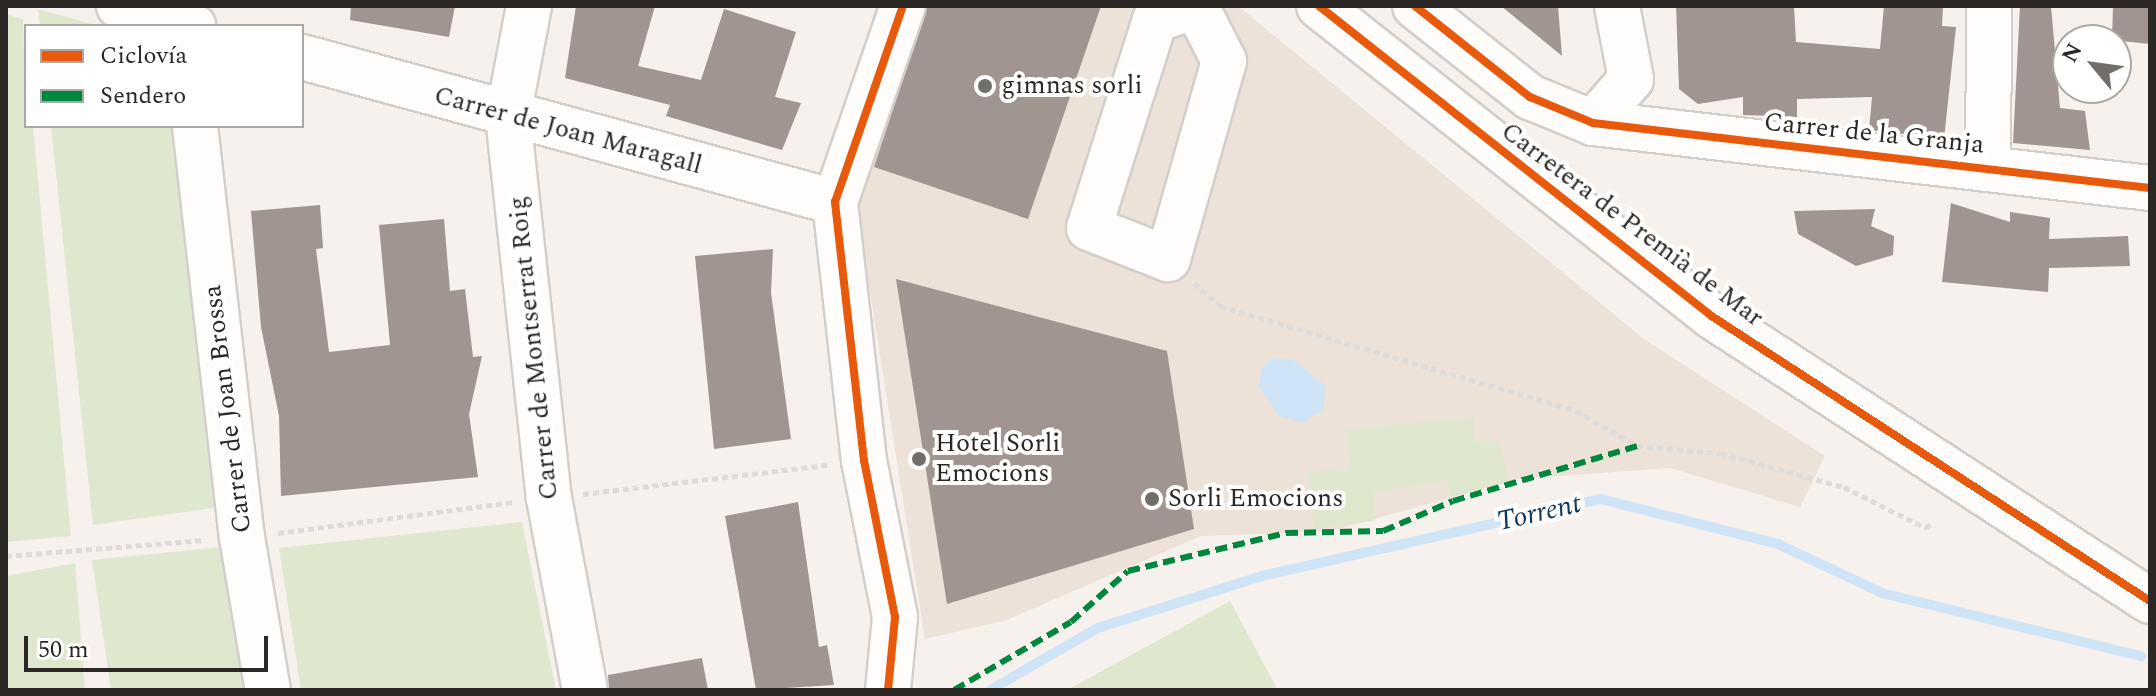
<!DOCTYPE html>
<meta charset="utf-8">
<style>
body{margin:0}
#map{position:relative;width:2156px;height:696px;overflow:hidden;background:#f6f1ec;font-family:Spectral,serif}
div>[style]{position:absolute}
.built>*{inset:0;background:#ede2d8}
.green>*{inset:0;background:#dfe8cf}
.water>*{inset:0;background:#d0e4f8}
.stream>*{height:10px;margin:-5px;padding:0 5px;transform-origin:5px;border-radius:5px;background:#d0e4f8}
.building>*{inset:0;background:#a09590}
.path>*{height:5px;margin-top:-2.5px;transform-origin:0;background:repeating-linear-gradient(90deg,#dddcda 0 6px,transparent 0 10px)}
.roads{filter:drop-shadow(2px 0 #d2cecb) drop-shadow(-2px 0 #d2cecb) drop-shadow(0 2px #d2cecb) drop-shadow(0 -2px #d2cecb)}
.minor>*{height:44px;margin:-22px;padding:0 22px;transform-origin:22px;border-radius:22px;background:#fefdfc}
.quiet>*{height:6px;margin-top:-3px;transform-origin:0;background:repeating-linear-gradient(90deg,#00873e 0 12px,transparent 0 18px)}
.cycleway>*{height:8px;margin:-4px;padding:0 4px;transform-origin:4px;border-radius:4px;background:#e8590c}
.dots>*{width:22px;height:22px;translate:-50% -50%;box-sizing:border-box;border:4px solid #fff;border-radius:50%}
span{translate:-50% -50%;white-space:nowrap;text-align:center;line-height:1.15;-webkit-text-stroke:8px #fff;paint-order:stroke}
.poi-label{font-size:26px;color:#2b2724}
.left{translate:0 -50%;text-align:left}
.street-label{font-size:26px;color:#2b2724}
.water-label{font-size:28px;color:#0f365b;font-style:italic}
.frame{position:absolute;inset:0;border:8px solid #2b2724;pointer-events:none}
.legend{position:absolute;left:24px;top:24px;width:280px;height:104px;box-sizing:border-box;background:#fff;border:2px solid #aaa9a7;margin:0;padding:10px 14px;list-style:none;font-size:24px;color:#2b2724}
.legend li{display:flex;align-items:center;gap:16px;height:40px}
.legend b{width:40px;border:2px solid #aaa9a7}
.north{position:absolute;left:2052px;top:24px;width:80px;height:80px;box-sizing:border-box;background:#fff;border:2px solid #aaa9a7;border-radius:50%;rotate:299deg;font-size:22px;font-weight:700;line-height:32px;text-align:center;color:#2b2724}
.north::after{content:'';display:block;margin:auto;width:28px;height:36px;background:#726e6a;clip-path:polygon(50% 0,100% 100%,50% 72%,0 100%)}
.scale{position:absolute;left:24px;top:636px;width:244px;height:36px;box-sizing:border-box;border:4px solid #2b2724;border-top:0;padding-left:10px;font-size:24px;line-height:28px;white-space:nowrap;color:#2b2724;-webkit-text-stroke:6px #fff;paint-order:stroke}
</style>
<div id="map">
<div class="built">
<i style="clip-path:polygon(921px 6px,1238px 6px,1644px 339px,1825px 456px,1800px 507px,1670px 468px,1519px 479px,1331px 531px,1201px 536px,1007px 620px,925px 639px,855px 198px)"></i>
</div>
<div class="green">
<i style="clip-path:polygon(38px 9px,99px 26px,40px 26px)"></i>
<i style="clip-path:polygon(6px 14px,23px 19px,26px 126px,33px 126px,71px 536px,6px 542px)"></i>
<i style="clip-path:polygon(51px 126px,176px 126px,221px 507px,93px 525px)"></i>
<i style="clip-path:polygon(1473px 417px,1474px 442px,1499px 442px,1509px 481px,1451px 497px,1447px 480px,1373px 493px,1374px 521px,1314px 529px,1308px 472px,1350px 469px,1347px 430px)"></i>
<i style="clip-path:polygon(522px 522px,556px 690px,301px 690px,279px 548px)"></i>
<i style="clip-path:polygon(232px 546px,254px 690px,111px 690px,92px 560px)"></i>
<i style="clip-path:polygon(75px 563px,85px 690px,6px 690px,6px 576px)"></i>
<i style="clip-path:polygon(1230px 601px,1278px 690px,1067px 690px)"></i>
</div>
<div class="water">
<i style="clip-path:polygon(1272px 358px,1293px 360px,1326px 386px,1323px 410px,1302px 423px,1279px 416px,1259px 387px,1261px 369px)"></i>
</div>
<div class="stream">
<i style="left:990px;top:690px;width:125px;rotate:-29.9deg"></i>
<i style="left:1098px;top:628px;width:172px;rotate:-17.6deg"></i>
<i style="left:1262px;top:576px;width:348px;rotate:-12.8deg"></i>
<i style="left:1601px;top:499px;width:183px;rotate:14.3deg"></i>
<i style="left:1778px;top:544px;width:115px;rotate:25.2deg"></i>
<i style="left:1882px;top:593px;width:267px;rotate:13.7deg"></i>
</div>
<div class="building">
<i style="clip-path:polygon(351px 6px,455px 6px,449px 37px,350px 20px)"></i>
<i style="clip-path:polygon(576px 6px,655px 6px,638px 66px,701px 80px,724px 9px,796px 32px,775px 97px,801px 103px,782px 150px,666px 116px,670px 105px,565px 78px)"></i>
<i style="clip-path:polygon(927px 6px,1101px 6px,1028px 219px,874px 167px)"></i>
<i style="clip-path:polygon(1501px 6px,1558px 6px,1562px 56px)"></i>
<i style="clip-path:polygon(1676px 6px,1794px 6px,1796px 42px,1880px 49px,1884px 6px,1943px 6px,1942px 26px,1956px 27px,1944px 139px,1869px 130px,1872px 97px,1797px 99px,1797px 117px,1743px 115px,1743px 97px,1698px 104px,1679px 89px)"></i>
<i style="clip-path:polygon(2020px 6px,2051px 6px,2060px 108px,2085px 111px,2090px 150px,2013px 143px)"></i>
<i style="clip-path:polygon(2113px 6px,2150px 6px,2150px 44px,2112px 40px)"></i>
<i style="clip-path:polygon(1951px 203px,2010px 222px,2010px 212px,2050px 218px,2049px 239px,2128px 236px,2130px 266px,2049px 268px,2048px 292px,1942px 282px)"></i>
<i style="clip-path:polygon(320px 205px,323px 248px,316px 249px,329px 352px,390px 345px,379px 225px,444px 219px,450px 291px,465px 289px,473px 357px,482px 356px,469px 414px,478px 477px,281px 496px,279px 416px,261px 327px,251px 211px)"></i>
<i style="clip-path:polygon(1875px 209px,1871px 226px,1894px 236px,1893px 255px,1856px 266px,1798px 234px,1794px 211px)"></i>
<i style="clip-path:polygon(773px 249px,771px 293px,791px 439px,714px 449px,695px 256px)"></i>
<i style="clip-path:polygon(896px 279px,1167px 351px,1194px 529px,947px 604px)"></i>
<i style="clip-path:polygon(798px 502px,819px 647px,827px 645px,834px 685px,756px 690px,725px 516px)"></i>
<i style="clip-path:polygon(702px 658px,708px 690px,609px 690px,608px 675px)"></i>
</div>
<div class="path">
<i style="left:1194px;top:283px;width:35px;rotate:41deg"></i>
<i style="left:1220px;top:306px;width:371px;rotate:16.4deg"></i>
<i style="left:1576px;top:411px;width:70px;rotate:29.8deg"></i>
<i style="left:1637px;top:446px;width:83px;rotate:4.8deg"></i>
<i style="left:1720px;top:453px;width:129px;rotate:15.3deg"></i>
<i style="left:1844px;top:487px;width:92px;rotate:26.6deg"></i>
<i style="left:1926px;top:528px;width:10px;rotate:-45deg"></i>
<i style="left:583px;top:494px;width:247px;rotate:-6.8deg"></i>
<i style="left:278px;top:533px;width:238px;rotate:-7.5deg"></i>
<i style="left:6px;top:556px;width:199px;rotate:-4.6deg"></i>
</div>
<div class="roads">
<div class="minor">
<i style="left:119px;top:6px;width:77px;rotate:15.1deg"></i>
<i style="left:529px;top:6px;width:112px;rotate:100.8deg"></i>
<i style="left:508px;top:116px;width:384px;rotate:83.9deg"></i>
<i style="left:549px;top:498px;width:195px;rotate:79.4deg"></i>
<i style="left:1196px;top:6px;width:62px;rotate:63deg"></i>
<i style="left:1224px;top:61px;width:206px;rotate:105.8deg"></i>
<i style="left:1168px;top:259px;width:85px;rotate:-158.6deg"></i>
<i style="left:1089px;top:228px;width:218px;rotate:-72.4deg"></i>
<i style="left:1155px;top:20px;width:43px;rotate:-18.9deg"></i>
<i style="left:1319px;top:6px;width:502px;rotate:38.29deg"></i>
<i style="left:1713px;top:317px;width:521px;rotate:33.02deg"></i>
<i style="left:1415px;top:6px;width:147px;rotate:38.4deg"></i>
<i style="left:1530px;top:97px;width:68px;rotate:22.4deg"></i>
<i style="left:1593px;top:123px;width:561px;rotate:6.66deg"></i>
<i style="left:302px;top:57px;width:552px;rotate:15.22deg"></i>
<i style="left:1593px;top:123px;width:58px;rotate:-49.2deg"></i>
<i style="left:1631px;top:79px;width:74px;rotate:-100.9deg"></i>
<i style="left:195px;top:126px;width:414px;rotate:83.5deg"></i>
<i style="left:242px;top:537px;width:155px;rotate:80.4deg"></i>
<i style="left:1988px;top:168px;width:162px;rotate:-89.6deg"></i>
<i style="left:888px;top:690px;width:73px;rotate:-84.5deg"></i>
<i style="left:895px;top:617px;width:159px;rotate:-101.2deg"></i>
<i style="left:864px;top:461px;width:261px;rotate:-96.4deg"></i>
<i style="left:835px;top:202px;width:207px;rotate:-70.9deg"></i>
</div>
</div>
<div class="quiet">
<i style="left:954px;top:690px;width:135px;rotate:-30.2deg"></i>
<i style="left:1071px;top:622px;width:76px;rotate:-41.8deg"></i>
<i style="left:1128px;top:571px;width:163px;rotate:-13.5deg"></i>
<i style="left:1286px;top:533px;width:97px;rotate:-1.2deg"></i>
<i style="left:1383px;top:531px;width:76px;rotate:-23.2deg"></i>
<i style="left:1453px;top:501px;width:192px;rotate:-16.6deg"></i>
</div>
<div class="cycleway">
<i style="left:1319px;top:6px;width:502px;rotate:38.29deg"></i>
<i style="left:1713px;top:317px;width:521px;rotate:33.02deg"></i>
<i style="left:1415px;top:6px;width:147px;rotate:38.4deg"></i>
<i style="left:1530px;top:97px;width:68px;rotate:22.4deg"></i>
<i style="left:1593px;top:123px;width:561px;rotate:6.66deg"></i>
<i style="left:888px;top:690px;width:73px;rotate:-84.5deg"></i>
<i style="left:895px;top:617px;width:159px;rotate:-101.2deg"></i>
<i style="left:864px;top:461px;width:261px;rotate:-96.4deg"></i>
<i style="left:835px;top:202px;width:207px;rotate:-70.9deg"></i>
</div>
<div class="dots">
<i style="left:985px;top:86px;background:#726e6a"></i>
<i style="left:919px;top:459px;background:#726e6a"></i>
<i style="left:1152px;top:499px;background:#726e6a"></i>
</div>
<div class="poi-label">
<span class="left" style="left:1001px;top:86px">gimnas sorli</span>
<span class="left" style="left:935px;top:459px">Hotel Sorli<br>Emocions</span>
<span class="left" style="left:1168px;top:499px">Sorli Emocions</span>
</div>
<div class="street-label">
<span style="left:568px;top:131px;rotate:15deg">Carrer de Joan Maragall</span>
<span style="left:1874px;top:134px;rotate:6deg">Carrer de la Granja</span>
<span style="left:1632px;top:225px;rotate:37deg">Carretera de Premià de Mar</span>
<span style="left:534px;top:348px;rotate:-96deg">Carrer de Montserrat Roig</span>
<span style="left:228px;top:409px;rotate:-97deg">Carrer de Joan Brossa</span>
</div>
<div class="water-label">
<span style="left:1539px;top:513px;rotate:-13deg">Torrent</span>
</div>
<div class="frame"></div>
<ul class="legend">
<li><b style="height:10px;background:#e8590c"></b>Ciclovía</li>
<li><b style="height:10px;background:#00873e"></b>Sendero</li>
</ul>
<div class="north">N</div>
<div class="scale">50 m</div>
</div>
